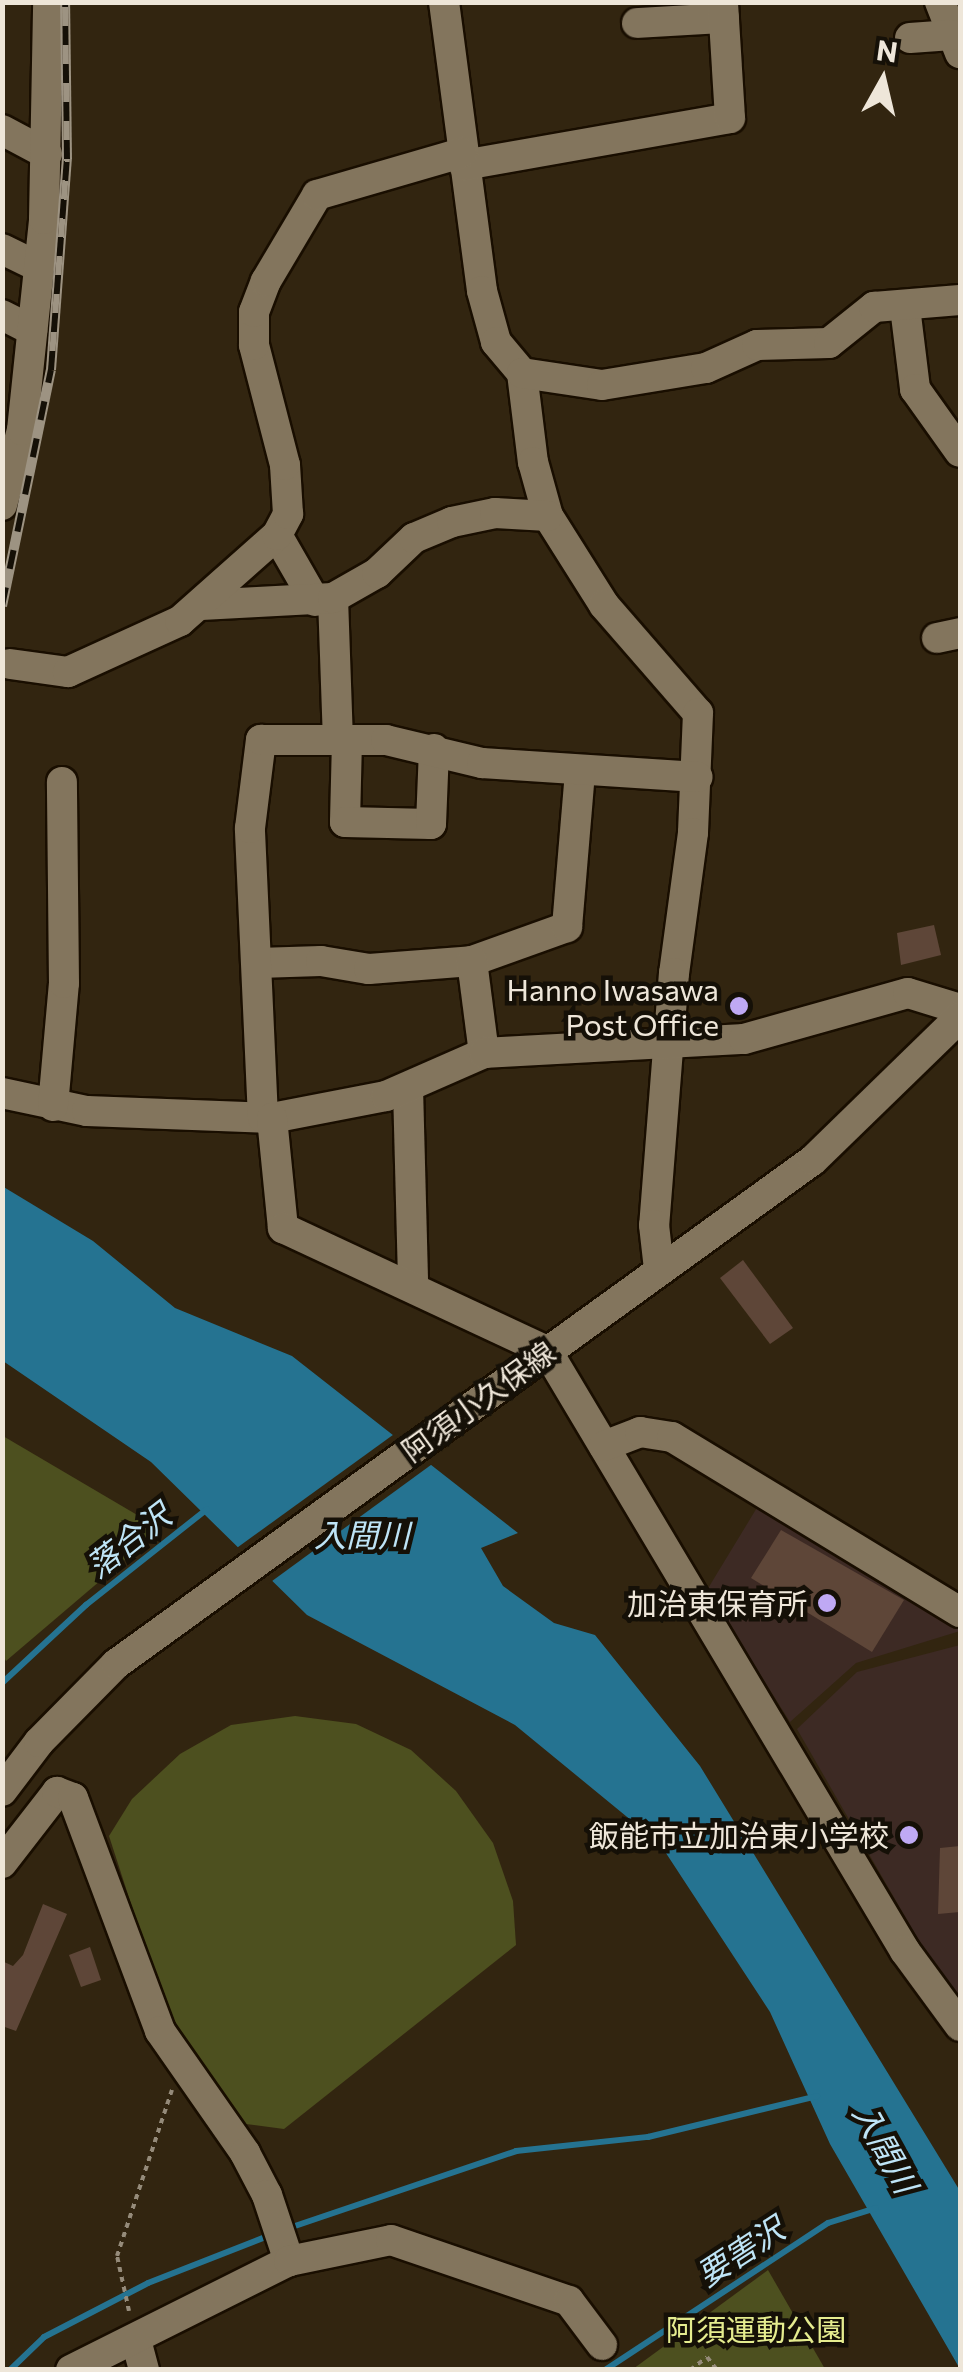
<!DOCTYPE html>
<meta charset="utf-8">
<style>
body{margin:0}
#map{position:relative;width:963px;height:2372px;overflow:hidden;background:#322510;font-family:Commissioner,"Noto Sans JP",sans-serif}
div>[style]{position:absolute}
.education>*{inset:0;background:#3d2a24}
.green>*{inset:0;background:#4d501f}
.water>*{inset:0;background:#257391}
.pier>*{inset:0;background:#322510}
.stream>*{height:6px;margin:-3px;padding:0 3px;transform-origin:3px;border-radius:3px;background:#257391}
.building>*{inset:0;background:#5e4638}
.path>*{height:4px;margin-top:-2px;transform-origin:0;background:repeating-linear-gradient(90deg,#958b7a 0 5px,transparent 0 10px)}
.roads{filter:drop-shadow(2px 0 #190e00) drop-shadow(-2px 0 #190e00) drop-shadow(0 2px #190e00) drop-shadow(0 -2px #190e00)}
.minor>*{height:30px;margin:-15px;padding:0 15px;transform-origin:15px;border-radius:15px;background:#83755d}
.rail>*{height:10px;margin-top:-5px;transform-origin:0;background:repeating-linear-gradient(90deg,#151007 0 19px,#9d9382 0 38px);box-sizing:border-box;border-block:2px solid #9d9382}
.dots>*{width:28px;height:28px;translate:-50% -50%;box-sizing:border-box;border:5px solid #151007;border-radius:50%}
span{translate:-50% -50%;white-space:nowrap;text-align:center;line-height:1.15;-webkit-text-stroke:9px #151007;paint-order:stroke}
.poi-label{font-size:30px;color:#eee6d9}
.right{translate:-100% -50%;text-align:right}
.street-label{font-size:30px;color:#eee6d9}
.park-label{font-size:30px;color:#e5ec8f}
.water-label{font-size:32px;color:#bee4f6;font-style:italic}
.frame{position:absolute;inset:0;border:5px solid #eee6d9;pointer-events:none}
.north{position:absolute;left:833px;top:30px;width:100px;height:100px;-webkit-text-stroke:8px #151007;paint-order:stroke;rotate:8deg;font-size:28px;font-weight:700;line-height:40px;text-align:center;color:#eee6d9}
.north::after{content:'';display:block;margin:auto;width:35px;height:45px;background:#eee6d9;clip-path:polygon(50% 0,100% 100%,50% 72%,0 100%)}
</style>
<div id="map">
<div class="education">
<i style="clip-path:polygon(758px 1506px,960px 1617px,960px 1631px,856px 1663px,790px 1722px,707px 1590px)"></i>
<i style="clip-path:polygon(960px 1645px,960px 1998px,919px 1941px,797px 1729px,857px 1672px)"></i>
</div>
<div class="green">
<i style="clip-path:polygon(3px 1436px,161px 1529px,6px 1661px,2px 1654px)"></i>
<i style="clip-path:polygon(295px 1716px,356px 1724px,411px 1750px,456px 1791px,493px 1843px,513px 1901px,516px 1945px,284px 2129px,238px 2123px,170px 2024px,109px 1836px,132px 1799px,180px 1754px,231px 1725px)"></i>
<i style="clip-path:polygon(768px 2270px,825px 2369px,633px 2369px)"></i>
</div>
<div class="water">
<i style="clip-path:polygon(2px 1186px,93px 1241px,175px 1308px,292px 1356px,518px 1533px,481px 1548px,503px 1586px,554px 1623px,595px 1635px,700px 1766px,960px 2191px,960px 2369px,830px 2144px,770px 2012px,660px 1844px,515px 1725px,307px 1615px,151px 1462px,3px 1361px)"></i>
</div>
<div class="pier">
<i style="clip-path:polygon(397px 1432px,435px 1462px,268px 1584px,234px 1550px)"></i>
</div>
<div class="stream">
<i style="left:2px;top:1683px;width:115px;rotate:-42.9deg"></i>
<i style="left:86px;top:1605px;width:154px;rotate:-38.4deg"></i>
<i style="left:289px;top:2228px;width:240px;rotate:-18.7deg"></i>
<i style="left:516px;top:2151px;width:133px;rotate:-6.1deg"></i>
<i style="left:648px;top:2137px;width:174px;rotate:-13.6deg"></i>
<i style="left:10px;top:2370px;width:47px;rotate:-44.1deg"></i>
<i style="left:44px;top:2337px;width:117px;rotate:-27.4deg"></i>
<i style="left:148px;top:2283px;width:134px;rotate:-21.4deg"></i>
<i style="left:605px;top:2370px;width:267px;rotate:-33.4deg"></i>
<i style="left:828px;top:2223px;width:50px;rotate:-17.4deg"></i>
</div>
<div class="building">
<i style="clip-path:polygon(934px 925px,941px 955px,901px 965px,897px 933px)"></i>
<i style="clip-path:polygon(743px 1260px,793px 1328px,770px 1344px,720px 1278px)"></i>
<i style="clip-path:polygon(781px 1530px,904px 1600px,872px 1652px,751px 1578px)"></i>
<i style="clip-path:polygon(960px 1846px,960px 1912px,938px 1914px,940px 1848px)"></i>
<i style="clip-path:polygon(43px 1904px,67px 1914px,16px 2031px,2px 2026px,2px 1961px,13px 1966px,23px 1955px)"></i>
<i style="clip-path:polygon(90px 1947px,101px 1980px,81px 1987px,69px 1955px)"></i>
</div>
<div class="path">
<i style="left:129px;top:2311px;width:56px;rotate:-102.3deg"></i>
<i style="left:117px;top:2256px;width:175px;rotate:-71.7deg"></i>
<i style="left:690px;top:2370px;width:21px;rotate:-37deg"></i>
<i style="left:707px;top:2357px;width:16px;rotate:52deg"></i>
</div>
<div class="roads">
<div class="minor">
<i style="left:444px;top:2px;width:291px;rotate:82.5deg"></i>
<i style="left:482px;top:291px;width:53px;rotate:74.6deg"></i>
<i style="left:496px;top:342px;width:40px;rotate:50deg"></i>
<i style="left:522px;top:373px;width:90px;rotate:83deg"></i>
<i style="left:533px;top:462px;width:56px;rotate:74.5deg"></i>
<i style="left:548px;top:516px;width:105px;rotate:57.8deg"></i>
<i style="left:604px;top:605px;width:143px;rotate:49deg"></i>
<i style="left:698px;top:713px;width:120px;rotate:92.4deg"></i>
<i style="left:693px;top:833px;width:141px;rotate:97.7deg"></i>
<i style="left:674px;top:973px;width:253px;rotate:94.5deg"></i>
<i style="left:654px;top:1225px;width:44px;rotate:83.5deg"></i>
<i style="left:940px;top:2px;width:55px;rotate:68.6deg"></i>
<i style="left:637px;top:23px;width:87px;rotate:-3.3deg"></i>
<i style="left:910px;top:38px;width:42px;rotate:-4.1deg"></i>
<i style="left:2px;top:130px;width:51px;rotate:28.1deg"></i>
<i style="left:464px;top:165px;width:270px;rotate:-10deg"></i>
<i style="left:730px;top:118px;width:116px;rotate:-93.5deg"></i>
<i style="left:2px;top:249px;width:41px;rotate:25.9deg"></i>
<i style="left:905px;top:307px;width:83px;rotate:83deg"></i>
<i style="left:915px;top:389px;width:77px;rotate:54.5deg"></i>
<i style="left:2px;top:315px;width:34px;rotate:27deg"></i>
<i style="left:522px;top:373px;width:81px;rotate:8.5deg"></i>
<i style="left:602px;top:385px;width:105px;rotate:-9.3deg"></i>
<i style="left:706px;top:368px;width:56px;rotate:-24.3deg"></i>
<i style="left:757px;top:345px;width:72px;rotate:-1.6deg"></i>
<i style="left:829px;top:343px;width:58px;rotate:-38.7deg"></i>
<i style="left:874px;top:307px;width:86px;rotate:-4.7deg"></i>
<i style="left:2px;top:505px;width:78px;rotate:-75.1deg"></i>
<i style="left:22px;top:430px;width:212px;rotate:-84deg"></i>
<i style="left:44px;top:219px;width:217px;rotate:-88.9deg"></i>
<i style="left:277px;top:535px;width:76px;rotate:60.1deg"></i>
<i style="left:333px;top:598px;width:142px;rotate:88deg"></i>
<i style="left:201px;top:605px;width:132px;rotate:-3deg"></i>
<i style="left:333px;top:598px;width:51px;rotate:-29.6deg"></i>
<i style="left:377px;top:573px;width:51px;rotate:-43.4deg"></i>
<i style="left:414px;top:538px;width:41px;rotate:-22.8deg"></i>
<i style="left:452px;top:522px;width:44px;rotate:-11.8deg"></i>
<i style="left:495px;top:513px;width:53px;rotate:3.2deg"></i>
<i style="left:937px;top:638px;width:24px;rotate:-12deg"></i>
<i style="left:10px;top:664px;width:59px;rotate:7.9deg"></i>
<i style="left:68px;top:672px;width:123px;rotate:-24.5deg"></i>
<i style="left:180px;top:621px;width:130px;rotate:-41.6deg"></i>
<i style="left:277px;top:535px;width:24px;rotate:-62deg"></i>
<i style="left:288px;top:514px;width:49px;rotate:-93.5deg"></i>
<i style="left:285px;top:465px;width:124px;rotate:-104.5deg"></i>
<i style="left:254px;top:345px;width:33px;rotate:-90deg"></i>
<i style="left:254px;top:312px;width:33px;rotate:-69deg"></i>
<i style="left:266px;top:281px;width:100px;rotate:-59.3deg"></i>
<i style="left:317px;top:195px;width:151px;rotate:-16.2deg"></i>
<i style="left:347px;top:740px;width:82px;rotate:91.4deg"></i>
<i style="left:345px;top:822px;width:86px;rotate:1.3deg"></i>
<i style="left:431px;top:824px;width:75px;rotate:-87.7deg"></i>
<i style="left:472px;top:961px;width:101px;rotate:-19.7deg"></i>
<i style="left:567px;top:927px;width:157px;rotate:-85.2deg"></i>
<i style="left:258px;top:963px;width:63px;rotate:-1.8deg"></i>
<i style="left:321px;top:961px;width:49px;rotate:9.5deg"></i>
<i style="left:369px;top:969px;width:103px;rotate:-4.4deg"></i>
<i style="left:472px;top:961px;width:93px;rotate:82.6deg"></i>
<i style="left:408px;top:1088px;width:195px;rotate:88.5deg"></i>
<i style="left:2px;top:1093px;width:87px;rotate:12deg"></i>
<i style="left:87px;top:1111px;width:185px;rotate:2.2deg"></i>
<i style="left:272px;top:1118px;width:116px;rotate:-10.9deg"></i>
<i style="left:386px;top:1096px;width:107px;rotate:-23.7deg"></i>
<i style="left:484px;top:1053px;width:260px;rotate:-3.1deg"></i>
<i style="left:744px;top:1039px;width:170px;rotate:-15.7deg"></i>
<i style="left:908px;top:993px;width:54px;rotate:17.1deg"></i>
<i style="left:53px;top:1106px;width:123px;rotate:-84.9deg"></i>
<i style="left:64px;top:983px;width:201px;rotate:-90.6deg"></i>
<i style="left:263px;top:1118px;width:290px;rotate:-92.6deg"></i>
<i style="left:250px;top:828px;width:89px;rotate:-82.9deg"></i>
<i style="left:261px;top:740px;width:125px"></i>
<i style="left:386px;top:740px;width:99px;rotate:13.5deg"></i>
<i style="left:482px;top:763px;width:216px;rotate:3.7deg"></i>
<i style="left:272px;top:1118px;width:111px;rotate:84.3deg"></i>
<i style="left:283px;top:1228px;width:291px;rotate:25deg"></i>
<i style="left:547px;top:1351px;width:699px;rotate:59.18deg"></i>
<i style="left:905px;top:1951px;width:93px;rotate:53.7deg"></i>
<i style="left:604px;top:1446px;width:39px;rotate:-21deg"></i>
<i style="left:640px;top:1432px;width:32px;rotate:9deg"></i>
<i style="left:672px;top:1437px;width:337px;rotate:31.3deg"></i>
<i style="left:2px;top:1791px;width:61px;rotate:-52.9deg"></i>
<i style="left:39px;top:1742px;width:110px;rotate:-45.4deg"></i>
<i style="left:116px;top:1664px;width:860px;rotate:-35.87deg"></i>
<i style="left:813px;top:1160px;width:205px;rotate:-44.2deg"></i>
<i style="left:2px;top:1863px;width:90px;rotate:-52.2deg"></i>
<i style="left:57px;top:1792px;width:17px;rotate:21deg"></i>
<i style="left:73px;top:1798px;width:249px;rotate:69.5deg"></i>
<i style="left:160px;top:2031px;width:149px;rotate:55.1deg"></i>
<i style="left:245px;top:2153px;width:47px;rotate:62.4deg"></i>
<i style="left:267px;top:2195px;width:70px;rotate:71.6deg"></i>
<i style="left:136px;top:2340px;width:31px;rotate:75deg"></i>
<i style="left:71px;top:2370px;width:244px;rotate:-26.6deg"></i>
<i style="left:289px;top:2261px;width:104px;rotate:-11.6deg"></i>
<i style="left:391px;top:2240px;width:188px;rotate:18.9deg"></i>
<i style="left:569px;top:2301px;width:55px;rotate:53.1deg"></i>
</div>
</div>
<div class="rail">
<i style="left:2px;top:606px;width:241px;rotate:-78.3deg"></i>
<i style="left:51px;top:370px;width:212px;rotate:-85.7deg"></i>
<i style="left:67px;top:159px;width:157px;rotate:-90.7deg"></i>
</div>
<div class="dots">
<i style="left:739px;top:1006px;background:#bfa9f4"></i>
<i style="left:827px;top:1603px;background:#bfa9f4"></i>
<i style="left:909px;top:1835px;background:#bfa9f4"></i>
</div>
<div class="poi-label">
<span class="right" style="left:719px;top:1006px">Hanno Iwasawa<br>Post Office</span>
<span class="right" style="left:807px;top:1603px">加治東保育所</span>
<span class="right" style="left:889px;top:1835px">飯能市立加治東小学校</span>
</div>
<div class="street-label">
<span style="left:478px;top:1401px;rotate:-36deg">阿須小久保線</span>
</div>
<div class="park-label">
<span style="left:756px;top:2329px">阿須運動公園</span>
</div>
<div class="water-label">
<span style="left:362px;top:1534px">入間川</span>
<span style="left:128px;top:1540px;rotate:-38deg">落合沢</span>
<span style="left:886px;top:2148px;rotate:61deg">入間川</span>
<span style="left:740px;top:2251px;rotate:-33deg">要害沢</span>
</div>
<div class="frame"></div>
<div class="north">N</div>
</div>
